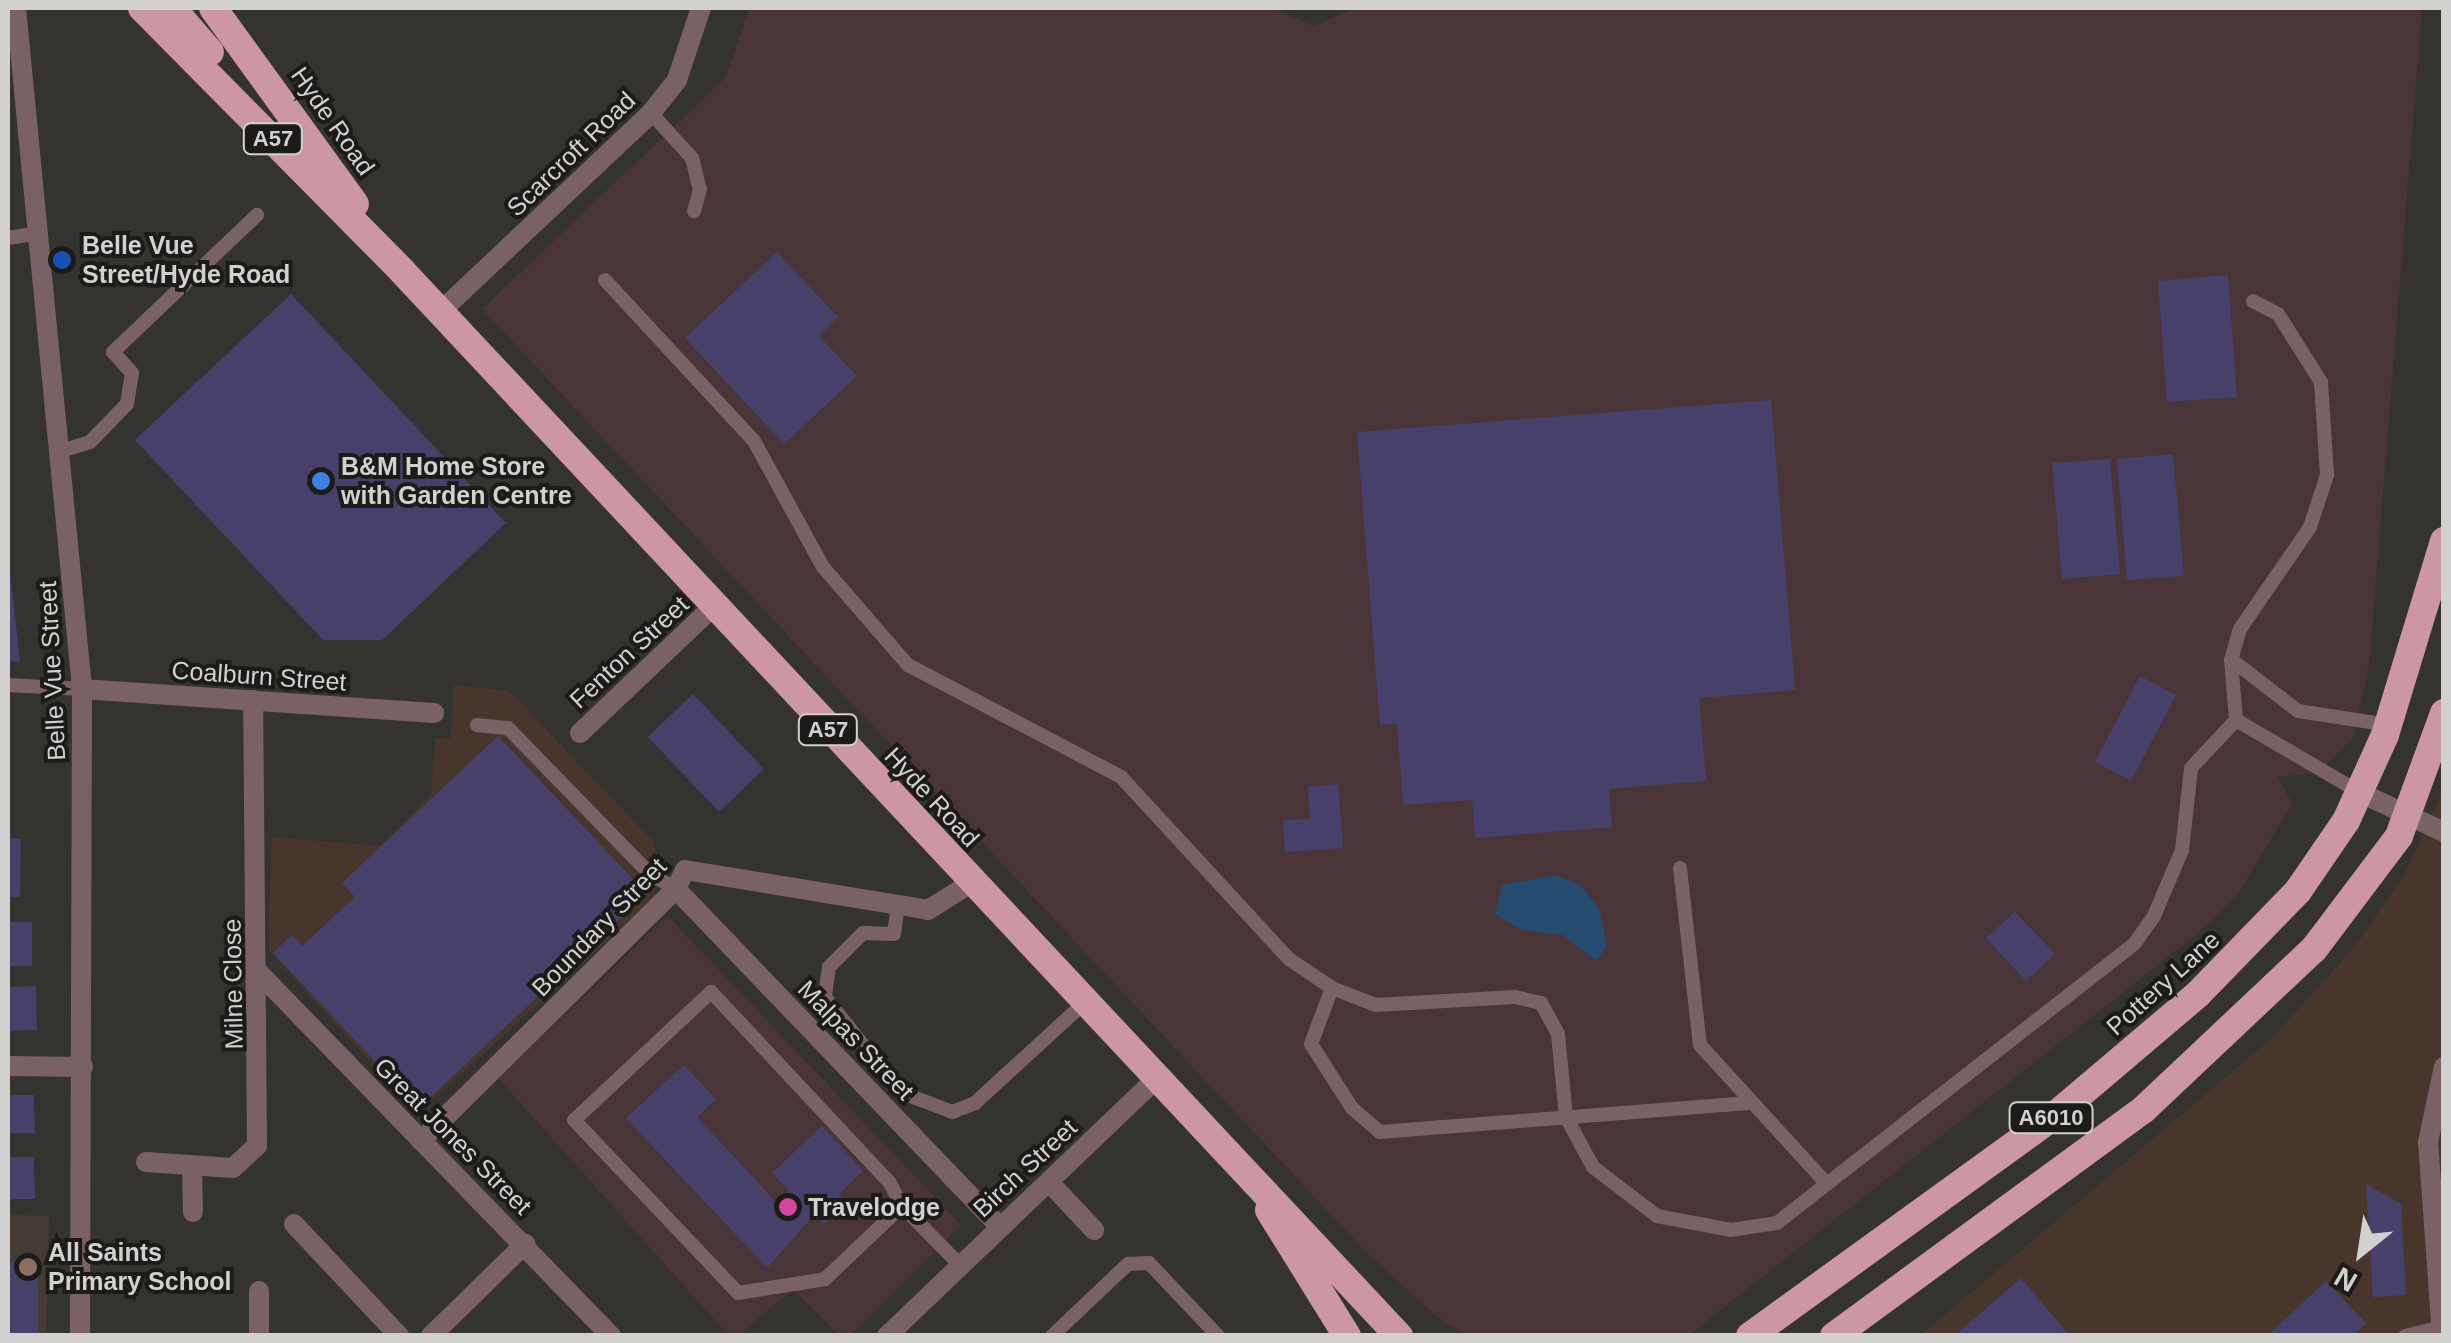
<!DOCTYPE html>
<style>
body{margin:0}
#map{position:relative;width:2451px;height:1343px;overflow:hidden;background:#353330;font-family:Arial,sans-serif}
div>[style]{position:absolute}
.commercial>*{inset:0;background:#493438}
.industrial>*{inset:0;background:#48362d}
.built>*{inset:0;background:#433c35}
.water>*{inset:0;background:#254c6e}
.building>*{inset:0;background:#46406b}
.service>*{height:14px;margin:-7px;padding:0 7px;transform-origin:7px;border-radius:7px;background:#7a6166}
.minor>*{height:20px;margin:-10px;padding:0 10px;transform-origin:10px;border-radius:10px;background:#7a6166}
.tertiary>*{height:20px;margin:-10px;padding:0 10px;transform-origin:10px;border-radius:10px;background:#7a6166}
.trunk>*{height:28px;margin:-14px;padding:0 14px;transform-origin:14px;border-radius:14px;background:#cc96a2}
.dots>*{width:28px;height:28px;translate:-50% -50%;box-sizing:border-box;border:5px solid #1c1b19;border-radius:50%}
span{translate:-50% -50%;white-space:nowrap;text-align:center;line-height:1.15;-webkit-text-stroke:8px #1c1b19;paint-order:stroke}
.shield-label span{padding:2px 8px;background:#1c1b19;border:2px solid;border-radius:8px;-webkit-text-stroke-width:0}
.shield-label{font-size:22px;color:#d2d1cf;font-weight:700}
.street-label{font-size:25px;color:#d2d1cf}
.poi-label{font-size:25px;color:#d2d1cf;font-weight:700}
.left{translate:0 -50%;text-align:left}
.frame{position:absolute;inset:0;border:10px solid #d2d1cf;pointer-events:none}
.north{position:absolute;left:2311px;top:1203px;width:100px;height:100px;-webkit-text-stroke:8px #1c1b19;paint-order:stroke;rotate:210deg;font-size:28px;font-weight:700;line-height:40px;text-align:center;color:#d2d1cf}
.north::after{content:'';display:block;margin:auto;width:35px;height:45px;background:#d2d1cf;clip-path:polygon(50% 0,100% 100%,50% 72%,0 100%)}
</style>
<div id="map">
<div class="commercial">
<i style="clip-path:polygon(749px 8px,1271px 8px,1314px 26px,1355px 8px,2422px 8px,2369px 666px,2353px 738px,2318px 773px,2277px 777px,2292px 803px,2238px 895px,2191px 939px,1689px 1335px,1472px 1336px,1444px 1323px,1367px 1253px,482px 309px,726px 77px)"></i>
<i style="clip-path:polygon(668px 916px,961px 1225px,851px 1335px,838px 1335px,793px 1289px,739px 1335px,728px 1335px,498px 1078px)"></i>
</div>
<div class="industrial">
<i style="clip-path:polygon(454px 685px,509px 691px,655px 843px,655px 898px,418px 1113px,269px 951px,271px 837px,380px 846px,431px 795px,435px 738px,451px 738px)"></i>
<i style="clip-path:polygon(2443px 791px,2443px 1335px,1920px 1336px,2271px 1039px,2355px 947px,2405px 873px)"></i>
</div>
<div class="built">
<i style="clip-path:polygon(8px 1215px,49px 1216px,46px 1335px,8px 1336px)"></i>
</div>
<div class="water">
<i style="clip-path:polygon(1556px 875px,1580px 885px,1599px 908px,1607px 946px,1596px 961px,1563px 935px,1521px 930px,1495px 914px,1502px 885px)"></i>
</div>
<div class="building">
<i style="clip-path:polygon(777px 252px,838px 317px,819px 336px,857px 376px,784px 444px,685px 338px)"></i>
<i style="clip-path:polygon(2228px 275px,2237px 397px,2167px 402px,2158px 281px)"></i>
<i style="clip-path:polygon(291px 294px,506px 523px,382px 640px,323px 640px,135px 440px)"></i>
<i style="clip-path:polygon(1771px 400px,1795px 690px,1699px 698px,1706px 781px,1609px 789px,1612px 827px,1475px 838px,1472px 800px,1403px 805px,1397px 724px,1380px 725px,1357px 432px)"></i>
<i style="clip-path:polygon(2173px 454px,2184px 576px,2127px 580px,2117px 459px)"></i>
<i style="clip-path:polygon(2110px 459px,2120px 574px,2062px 579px,2052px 463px)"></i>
<i style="clip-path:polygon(8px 554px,20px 661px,8px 662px)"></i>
<i style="clip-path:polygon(2140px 676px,2176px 695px,2131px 781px,2095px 762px)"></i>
<i style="clip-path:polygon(693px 694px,764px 769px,719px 812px,648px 737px)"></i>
<i style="clip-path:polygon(498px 736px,647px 894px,419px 1108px,273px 953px,292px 935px,302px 946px,355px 897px,342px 883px)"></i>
<i style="clip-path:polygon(1338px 784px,1343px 848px,1285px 852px,1283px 820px,1310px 819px,1308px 787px)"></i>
<i style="clip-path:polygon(8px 838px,21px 839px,20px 897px,8px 897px)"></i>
<i style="clip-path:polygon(2015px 912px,2055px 954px,2026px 981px,1986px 938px)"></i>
<i style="clip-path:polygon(8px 922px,32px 922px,32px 966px,8px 966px)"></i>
<i style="clip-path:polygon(36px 986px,37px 1030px,8px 1031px,8px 987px)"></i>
<i style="clip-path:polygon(684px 1065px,716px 1099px,697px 1117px,776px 1202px,789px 1190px,772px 1173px,822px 1126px,863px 1171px,839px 1194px,847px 1203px,824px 1224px,815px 1214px,767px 1268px,626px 1118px)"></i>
<i style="clip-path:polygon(8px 1095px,34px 1095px,35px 1133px,8px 1133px)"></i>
<i style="clip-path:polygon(8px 1157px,34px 1157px,35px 1199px,8px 1199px)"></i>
<i style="clip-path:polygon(2366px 1184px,2401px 1204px,2406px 1295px,2373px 1297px)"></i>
<i style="clip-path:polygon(8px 1262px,38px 1262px,38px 1336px,8px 1336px)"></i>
<i style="clip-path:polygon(2021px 1278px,2070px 1336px,1954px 1336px)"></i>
<i style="clip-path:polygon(2326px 1281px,2366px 1323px,2353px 1336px,2267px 1336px)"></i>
</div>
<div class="service">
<i style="left:651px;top:113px;width:61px;rotate:47.7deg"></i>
<i style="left:692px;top:158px;width:32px;rotate:76deg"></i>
<i style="left:700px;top:189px;width:23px;rotate:105deg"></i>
<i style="left:8px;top:238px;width:32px;rotate:-9deg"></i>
<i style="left:605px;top:280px;width:219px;rotate:47.2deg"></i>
<i style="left:754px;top:441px;width:144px;rotate:61.3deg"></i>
<i style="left:823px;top:567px;width:130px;rotate:49.1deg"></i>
<i style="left:908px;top:665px;width:241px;rotate:27.7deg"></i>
<i style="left:1121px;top:777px;width:248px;rotate:47.3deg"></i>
<i style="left:1289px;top:959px;width:52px;rotate:34deg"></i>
<i style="left:1332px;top:988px;width:47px;rotate:21.1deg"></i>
<i style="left:1376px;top:1005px;width:139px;rotate:-3.3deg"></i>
<i style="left:1515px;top:997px;width:27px;rotate:13deg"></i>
<i style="left:1541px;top:1003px;width:35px;rotate:61deg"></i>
<i style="left:1558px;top:1034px;width:83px;rotate:84.5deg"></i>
<i style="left:1566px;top:1117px;width:57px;rotate:61.6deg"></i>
<i style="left:1593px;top:1167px;width:81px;rotate:37.4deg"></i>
<i style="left:1657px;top:1216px;width:75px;rotate:10.7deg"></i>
<i style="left:1731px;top:1230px;width:47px;rotate:-8.7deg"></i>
<i style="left:1777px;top:1223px;width:454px;rotate:-38deg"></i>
<i style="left:2135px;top:943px;width:33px;rotate:-55deg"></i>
<i style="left:2154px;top:916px;width:72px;rotate:-67deg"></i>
<i style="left:2182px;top:850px;width:82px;rotate:-83.7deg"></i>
<i style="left:2191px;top:768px;width:66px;rotate:-46.8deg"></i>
<i style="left:2236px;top:720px;width:60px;rotate:-94.8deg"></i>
<i style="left:2231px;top:660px;width:32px;rotate:-74deg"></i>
<i style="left:2240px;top:629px;width:124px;rotate:-55.5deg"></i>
<i style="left:2310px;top:527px;width:55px;rotate:-71.9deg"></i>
<i style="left:2327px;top:475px;width:93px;rotate:-93.7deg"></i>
<i style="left:2321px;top:382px;width:80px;rotate:-122.3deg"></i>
<i style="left:2278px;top:314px;width:28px;rotate:-153deg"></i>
<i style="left:64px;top:450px;width:27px;rotate:-17deg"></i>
<i style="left:90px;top:442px;width:53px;rotate:-45.8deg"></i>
<i style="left:127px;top:404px;width:31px;rotate:-81deg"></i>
<i style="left:132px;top:373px;width:28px;rotate:-132deg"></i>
<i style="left:113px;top:352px;width:199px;rotate:-43.6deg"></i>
<i style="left:2232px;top:660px;width:83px;rotate:37.7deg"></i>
<i style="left:2298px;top:711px;width:93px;rotate:8.7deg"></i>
<i style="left:8px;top:685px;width:74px;rotate:3.1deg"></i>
<i style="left:2236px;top:720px;width:145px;rotate:30.3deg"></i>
<i style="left:477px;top:725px;width:31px;rotate:6deg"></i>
<i style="left:508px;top:728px;width:204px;rotate:45.8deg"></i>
<i style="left:650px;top:874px;width:30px;rotate:30deg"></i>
<i style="left:1680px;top:868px;width:178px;rotate:83.6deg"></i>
<i style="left:1700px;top:1045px;width:187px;rotate:47.6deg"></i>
<i style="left:898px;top:905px;width:29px;rotate:98deg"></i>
<i style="left:894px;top:934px;width:31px;rotate:-178deg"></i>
<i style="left:863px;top:933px;width:48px;rotate:135deg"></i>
<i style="left:829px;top:967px;width:30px;rotate:98deg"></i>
<i style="left:825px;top:997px;width:121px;rotate:51.7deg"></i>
<i style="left:900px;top:1092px;width:56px;rotate:21deg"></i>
<i style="left:952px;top:1112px;width:25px;rotate:-21deg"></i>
<i style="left:975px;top:1103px;width:148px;rotate:-42.5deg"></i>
<i style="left:1332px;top:988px;width:60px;rotate:110.6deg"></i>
<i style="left:1311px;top:1044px;width:76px;rotate:57.4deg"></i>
<i style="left:1352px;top:1108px;width:37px;rotate:41deg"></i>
<i style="left:1380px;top:1132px;width:370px;rotate:-4.5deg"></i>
<i style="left:902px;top:1206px;width:26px;rotate:-118deg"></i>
<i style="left:890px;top:1183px;width:262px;rotate:-133.1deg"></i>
<i style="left:711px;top:992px;width:187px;rotate:136.9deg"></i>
<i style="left:574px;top:1120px;width:238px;rotate:46.5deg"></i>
<i style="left:738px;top:1293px;width:88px;rotate:-9.1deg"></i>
<i style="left:825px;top:1279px;width:106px;rotate:-43.5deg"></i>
<i style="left:902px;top:1206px;width:81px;rotate:45.5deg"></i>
<i style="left:1052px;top:1336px;width:105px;rotate:-43.5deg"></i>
<i style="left:1128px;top:1264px;width:21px;rotate:-3deg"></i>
<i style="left:1149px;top:1263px;width:100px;rotate:46.6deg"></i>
<i style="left:2405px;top:1336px;width:37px;rotate:-14deg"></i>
</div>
<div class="minor">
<i style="left:82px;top:689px;width:353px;rotate:3.9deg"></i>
<i style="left:580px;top:733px;width:183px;rotate:-43.5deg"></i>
<i style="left:2361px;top:793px;width:92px;rotate:25.2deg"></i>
<i style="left:676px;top:889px;width:467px;rotate:46.2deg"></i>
<i style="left:259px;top:973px;width:506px;rotate:45.88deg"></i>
<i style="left:8px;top:1066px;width:75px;rotate:0.8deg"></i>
<i style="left:421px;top:1141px;width:359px;rotate:-44.7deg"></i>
<i style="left:676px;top:889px;width:21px;rotate:-65deg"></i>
<i style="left:685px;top:870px;width:246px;rotate:9.3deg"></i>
<i style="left:928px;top:910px;width:51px;rotate:-32.1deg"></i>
<i style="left:146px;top:1162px;width:87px;rotate:3.9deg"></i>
<i style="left:233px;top:1168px;width:33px;rotate:-43deg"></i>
<i style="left:257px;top:1146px;width:446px;rotate:-90.5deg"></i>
<i style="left:192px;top:1166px;width:46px;rotate:88.8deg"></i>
<i style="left:1049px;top:1182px;width:66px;rotate:46.8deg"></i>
<i style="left:294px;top:1224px;width:154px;rotate:46.8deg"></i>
<i style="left:259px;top:1336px;width:45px;rotate:-90deg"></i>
<i style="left:431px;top:1336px;width:132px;rotate:-44.4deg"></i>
<i style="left:887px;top:1336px;width:371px;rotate:-43.7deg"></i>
<i style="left:2442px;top:1336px;width:195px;rotate:-94.1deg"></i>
<i style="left:2428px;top:1142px;width:77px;rotate:-78deg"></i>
</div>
<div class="tertiary">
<i style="left:16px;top:8px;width:684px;rotate:84.46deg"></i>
<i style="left:82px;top:689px;width:647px;rotate:90.18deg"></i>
<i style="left:440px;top:312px;width:290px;rotate:-43.3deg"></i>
<i style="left:651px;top:113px;width:42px;rotate:-51.8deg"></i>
<i style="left:677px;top:80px;width:76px;rotate:-71.6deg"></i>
</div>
<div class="trunk">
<i style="left:142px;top:8px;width:370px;rotate:45.3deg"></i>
<i style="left:402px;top:271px;width:1459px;rotate:46.89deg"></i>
<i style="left:172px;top:8px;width:58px;rotate:49.2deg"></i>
<i style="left:213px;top:8px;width:242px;rotate:54.1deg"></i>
<i style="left:1269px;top:1210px;width:148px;rotate:58.2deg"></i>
<i style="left:1750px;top:1336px;width:382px;rotate:-35.9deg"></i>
<i style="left:2059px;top:1112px;width:181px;rotate:-40.3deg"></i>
<i style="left:2197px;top:995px;width:145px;rotate:-45.8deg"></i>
<i style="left:2298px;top:891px;width:85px;rotate:-55.6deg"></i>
<i style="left:2346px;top:821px;width:94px;rotate:-65.6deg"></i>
<i style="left:2385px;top:735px;width:203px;rotate:-73.1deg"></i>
<i style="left:1834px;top:1336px;width:384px;rotate:-36.2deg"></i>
<i style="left:2144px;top:1109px;width:233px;rotate:-43.3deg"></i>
<i style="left:2314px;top:949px;width:141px;rotate:-53deg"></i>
<i style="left:2399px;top:836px;width:131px;rotate:-69.9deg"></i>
</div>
<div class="dots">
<i style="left:62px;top:260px;background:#1a4fb4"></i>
<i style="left:321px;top:481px;background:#3f7fe0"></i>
<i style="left:788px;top:1207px;background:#d1479c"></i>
<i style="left:28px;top:1267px;background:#8d6e63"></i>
</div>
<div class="shield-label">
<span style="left:273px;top:139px">A57</span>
<span style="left:828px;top:730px">A57</span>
<span style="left:2051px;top:1118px">A6010</span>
</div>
<div class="street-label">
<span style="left:333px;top:121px;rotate:55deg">Hyde Road</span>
<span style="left:571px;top:154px;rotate:-44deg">Scarcroft Road</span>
<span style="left:629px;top:652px;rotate:-43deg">Fenton Street</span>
<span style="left:52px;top:671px;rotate:-93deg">Belle Vue Street</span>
<span style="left:259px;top:676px;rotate:4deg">Coalburn Street</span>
<span style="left:932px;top:797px;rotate:47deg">Hyde Road</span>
<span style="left:599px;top:927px;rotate:-46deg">Boundary Street</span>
<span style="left:2163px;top:983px;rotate:-42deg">Pottery Lane</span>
<span style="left:233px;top:984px;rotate:-91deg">Milne Close</span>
<span style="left:856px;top:1040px;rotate:46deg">Malpas Street</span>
<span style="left:453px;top:1136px;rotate:45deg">Great Jones Street</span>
<span style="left:1025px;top:1168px;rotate:-43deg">Birch Street</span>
</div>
<div class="poi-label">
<span class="left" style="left:82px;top:260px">Belle Vue<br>Street/Hyde Road</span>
<span class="left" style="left:341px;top:481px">B&amp;M Home Store<br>with Garden Centre</span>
<span class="left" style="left:808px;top:1207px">Travelodge</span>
<span class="left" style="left:48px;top:1267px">All Saints<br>Primary School</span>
</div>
<div class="frame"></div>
<div class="north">N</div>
</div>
